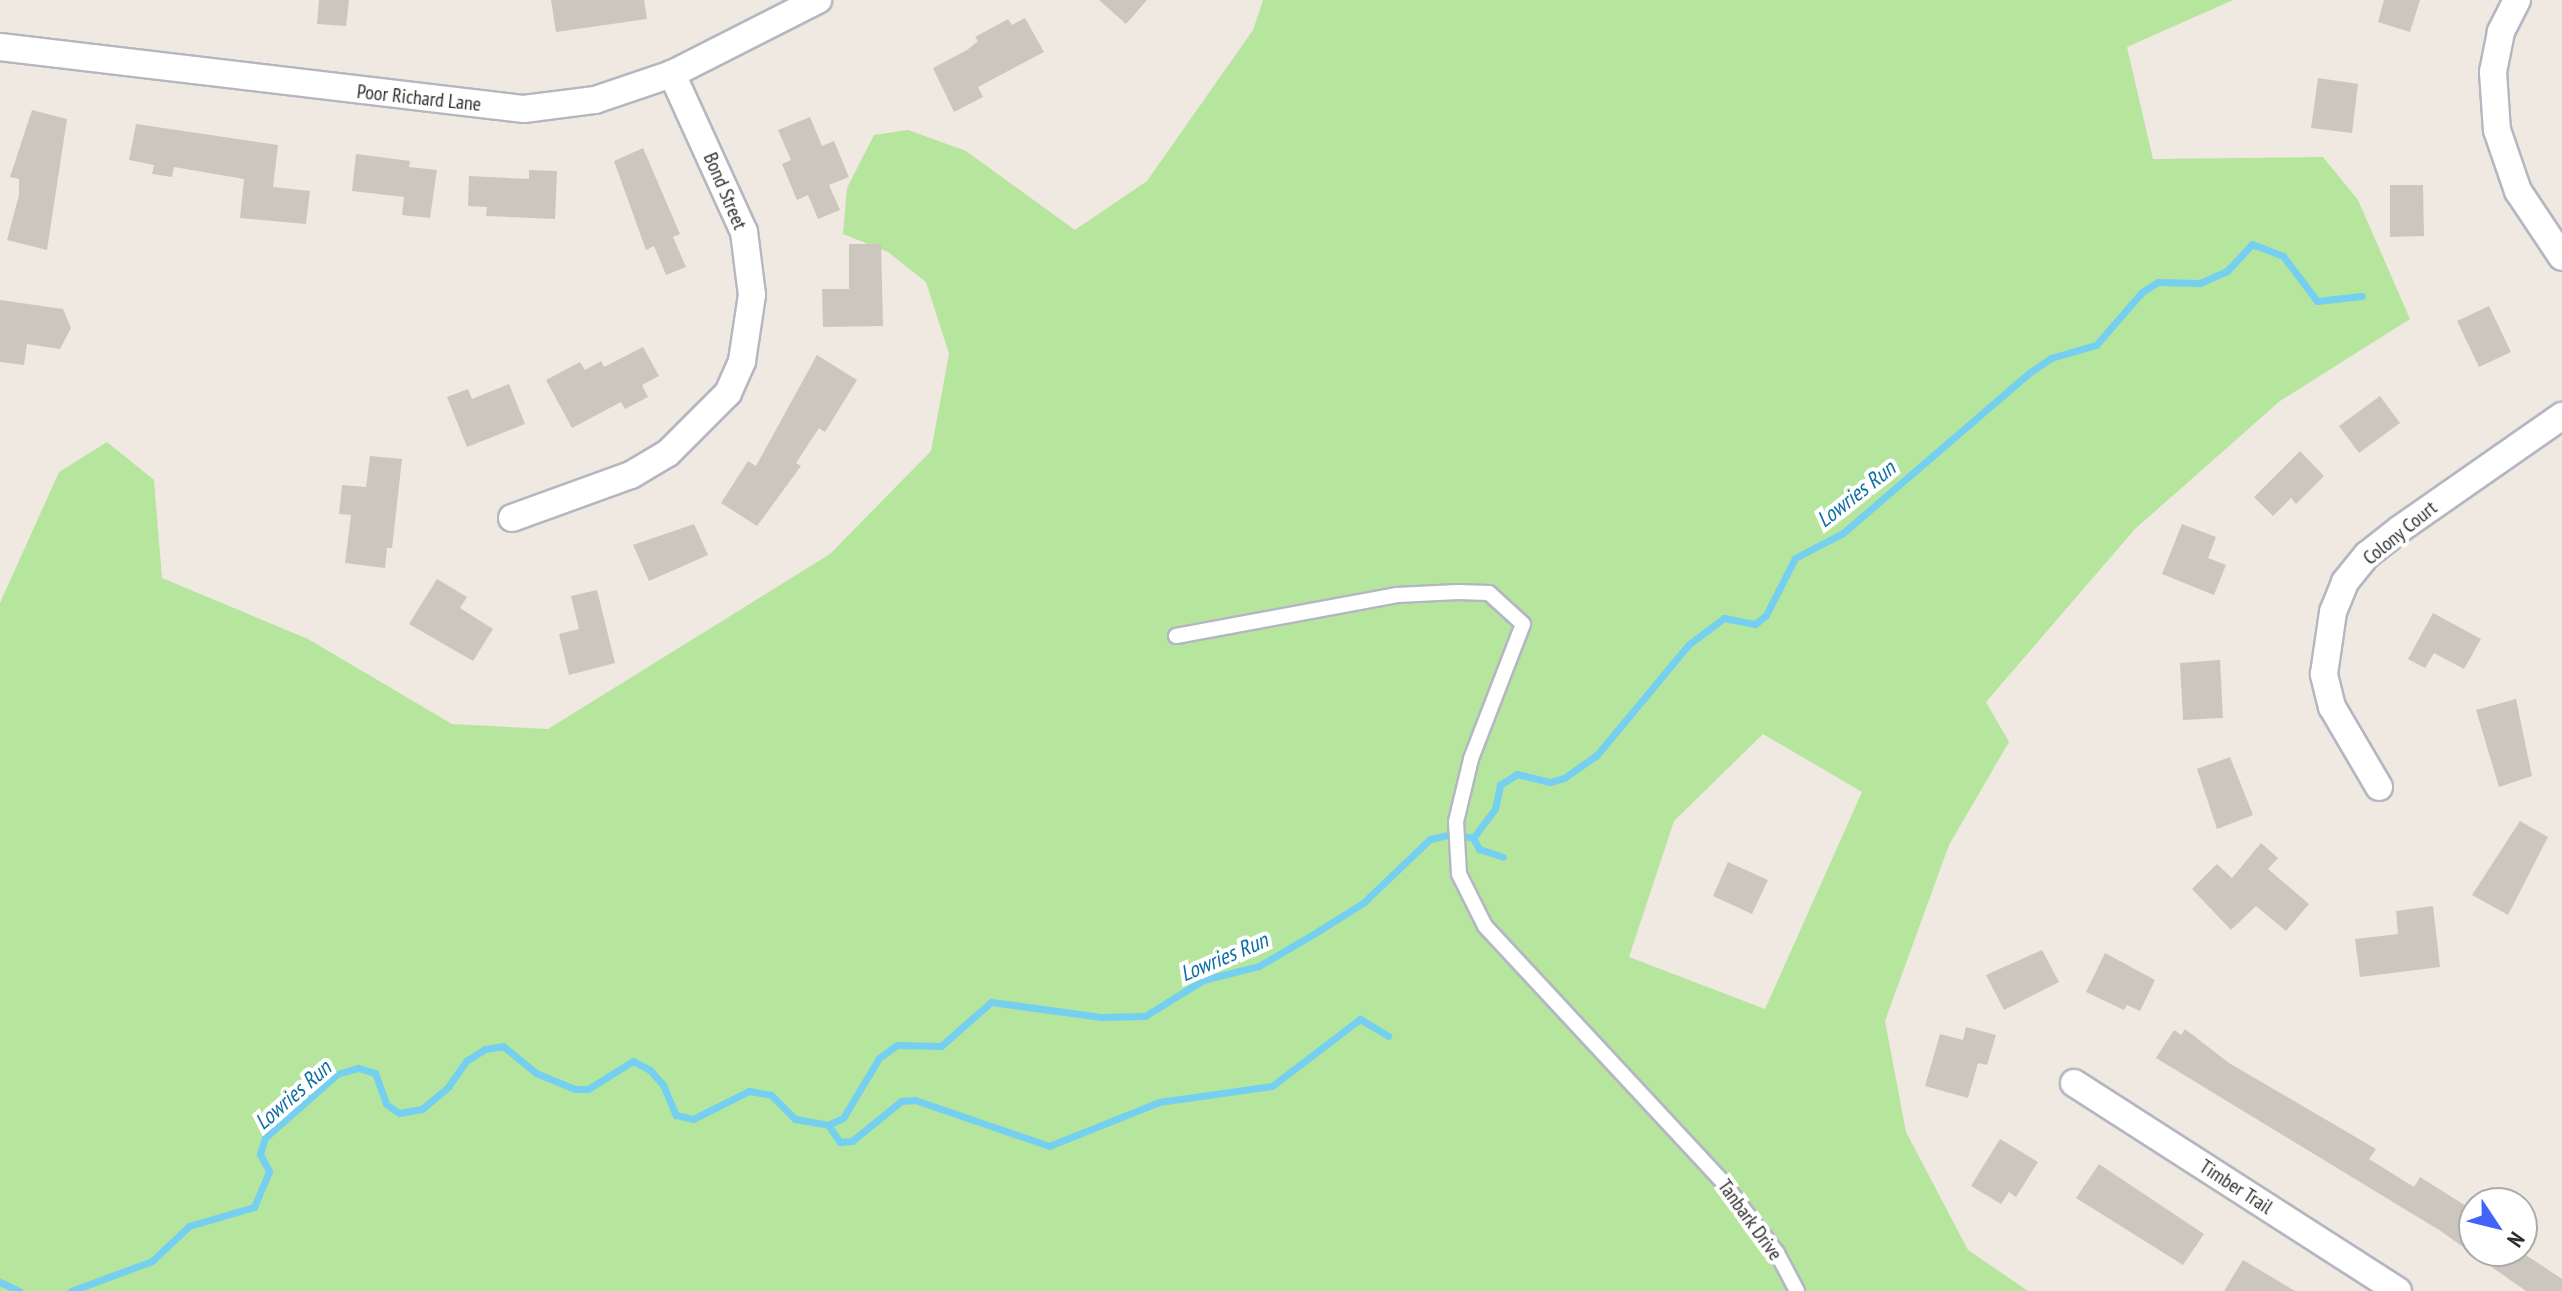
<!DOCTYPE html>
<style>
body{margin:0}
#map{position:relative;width:2562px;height:1291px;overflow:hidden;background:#efe9e1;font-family:"PT Sans Narrow",sans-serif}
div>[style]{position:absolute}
.green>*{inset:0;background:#b6e59e}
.stream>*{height:7px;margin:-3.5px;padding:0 3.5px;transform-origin:3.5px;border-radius:3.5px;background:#75cff0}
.building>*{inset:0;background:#cbc7bf}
.roads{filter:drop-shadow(2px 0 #b4b7c1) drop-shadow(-2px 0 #b4b7c1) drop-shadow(0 2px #b4b7c1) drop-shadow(0 -2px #b4b7c1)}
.service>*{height:14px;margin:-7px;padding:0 7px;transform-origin:7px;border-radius:7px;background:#fff}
.minor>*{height:26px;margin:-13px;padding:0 13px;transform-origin:13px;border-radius:13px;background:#fff}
span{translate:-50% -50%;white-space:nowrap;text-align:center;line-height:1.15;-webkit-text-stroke:8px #fff;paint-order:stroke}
.street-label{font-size:20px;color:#2e2e2e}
.water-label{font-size:22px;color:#0d6fa3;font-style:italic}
.north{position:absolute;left:2458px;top:1187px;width:80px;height:80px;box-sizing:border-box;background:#fff;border:2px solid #ababab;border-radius:50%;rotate:125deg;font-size:22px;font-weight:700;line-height:32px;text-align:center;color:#2e2e2e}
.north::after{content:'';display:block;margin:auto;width:28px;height:36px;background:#4264fb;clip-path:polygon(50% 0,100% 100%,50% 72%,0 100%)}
</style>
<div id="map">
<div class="green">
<i style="clip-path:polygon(evenodd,1263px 0,2233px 0,2127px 47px,2153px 159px,2323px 157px,2358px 200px,2410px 319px,2280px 401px,2135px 529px,1986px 702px,2009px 742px,1949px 845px,1885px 1021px,1906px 1132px,1968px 1250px,2028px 1291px,0 1291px,0 603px,59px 472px,107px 442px,154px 480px,162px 578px,308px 639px,452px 724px,548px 729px,830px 554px,931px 451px,949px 354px,926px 282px,888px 252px,843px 234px,847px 188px,874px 135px,908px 130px,966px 151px,1075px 230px,1147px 181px,1253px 30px,1263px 0,1763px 734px,1862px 792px,1765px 1009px,1629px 957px,1674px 821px,1763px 734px)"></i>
</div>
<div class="stream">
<i style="left:1473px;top:838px;width:36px;rotate:-53deg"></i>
<i style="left:1495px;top:809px;width:25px;rotate:-78deg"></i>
<i style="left:1500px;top:785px;width:20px;rotate:-33deg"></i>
<i style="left:1517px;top:774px;width:34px;rotate:14deg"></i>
<i style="left:1550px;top:782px;width:15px;rotate:-16deg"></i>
<i style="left:1564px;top:778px;width:39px;rotate:-35deg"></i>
<i style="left:1596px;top:756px;width:144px;rotate:-50.3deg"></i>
<i style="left:1688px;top:645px;width:45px;rotate:-36.9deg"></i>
<i style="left:1724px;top:618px;width:32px;rotate:11deg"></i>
<i style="left:1755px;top:624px;width:14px;rotate:-39deg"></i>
<i style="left:1766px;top:615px;width:64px;rotate:-63deg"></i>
<i style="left:1795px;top:558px;width:54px;rotate:-27.5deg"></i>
<i style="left:1843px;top:533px;width:245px;rotate:-40.7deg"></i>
<i style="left:2029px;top:373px;width:27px;rotate:-34deg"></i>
<i style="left:2051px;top:358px;width:47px;rotate:-16.1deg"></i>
<i style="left:2096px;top:345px;width:70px;rotate:-49deg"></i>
<i style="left:2142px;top:292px;width:19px;rotate:-32deg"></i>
<i style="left:2158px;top:282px;width:42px;rotate:1.4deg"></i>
<i style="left:2200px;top:283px;width:30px;rotate:-24deg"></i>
<i style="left:2227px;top:271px;width:37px;rotate:-47deg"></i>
<i style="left:2252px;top:244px;width:33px;rotate:21deg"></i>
<i style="left:2283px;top:256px;width:56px;rotate:52.9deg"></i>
<i style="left:2317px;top:301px;width:45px;rotate:-6.3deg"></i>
<i style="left:1473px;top:838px;width:13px;rotate:61deg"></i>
<i style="left:1479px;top:849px;width:25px;rotate:18deg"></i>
<i style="left:828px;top:1125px;width:21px;rotate:55deg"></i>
<i style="left:840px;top:1142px;width:12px;rotate:-5deg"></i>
<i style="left:852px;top:1141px;width:63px;rotate:-39.2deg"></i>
<i style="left:901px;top:1101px;width:14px;rotate:-4deg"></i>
<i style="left:915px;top:1100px;width:142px;rotate:18.9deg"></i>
<i style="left:1049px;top:1146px;width:118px;rotate:-21.8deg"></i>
<i style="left:1159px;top:1102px;width:114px;rotate:-8.1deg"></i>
<i style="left:1272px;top:1086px;width:111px;rotate:-37.3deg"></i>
<i style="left:1360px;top:1019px;width:33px;rotate:31deg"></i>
<i style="left:0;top:1282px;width:21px;rotate:25deg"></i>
<i style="left:71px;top:1291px;width:86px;rotate:-20.3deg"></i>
<i style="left:152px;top:1261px;width:51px;rotate:-43.4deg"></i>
<i style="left:189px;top:1226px;width:68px;rotate:-16.3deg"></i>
<i style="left:254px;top:1207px;width:39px;rotate:-67deg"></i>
<i style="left:269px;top:1171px;width:19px;rotate:-118deg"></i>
<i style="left:260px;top:1154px;width:17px;rotate:-73deg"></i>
<i style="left:265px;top:1138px;width:96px;rotate:-41.6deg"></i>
<i style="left:337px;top:1074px;width:22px;rotate:-16deg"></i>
<i style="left:358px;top:1068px;width:18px;rotate:16deg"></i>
<i style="left:375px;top:1073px;width:33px;rotate:70deg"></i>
<i style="left:386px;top:1104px;width:16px;rotate:35deg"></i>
<i style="left:399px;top:1113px;width:23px;rotate:-10deg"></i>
<i style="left:422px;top:1109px;width:34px;rotate:-40deg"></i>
<i style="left:448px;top:1087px;width:32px;rotate:-55deg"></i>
<i style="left:466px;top:1061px;width:22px;rotate:-32deg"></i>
<i style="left:485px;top:1049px;width:18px;rotate:-9deg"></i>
<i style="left:503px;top:1046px;width:43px;rotate:39.3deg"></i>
<i style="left:536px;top:1073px;width:42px;rotate:22.3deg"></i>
<i style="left:575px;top:1089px;width:13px"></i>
<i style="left:588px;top:1089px;width:53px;rotate:-31.9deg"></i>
<i style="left:633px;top:1061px;width:19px;rotate:28deg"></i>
<i style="left:650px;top:1070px;width:20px;rotate:49deg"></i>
<i style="left:663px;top:1085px;width:33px;rotate:67deg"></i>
<i style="left:676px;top:1115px;width:17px;rotate:13deg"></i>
<i style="left:693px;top:1119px;width:63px;rotate:-26.6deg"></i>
<i style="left:749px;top:1091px;width:22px;rotate:10deg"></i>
<i style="left:771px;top:1095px;width:34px;rotate:45deg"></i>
<i style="left:795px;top:1119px;width:34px;rotate:10deg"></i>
<i style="left:828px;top:1125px;width:17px;rotate:-25deg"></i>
<i style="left:843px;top:1118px;width:70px;rotate:-59deg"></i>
<i style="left:879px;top:1058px;width:22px;rotate:-36deg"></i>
<i style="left:897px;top:1045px;width:44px;rotate:1.3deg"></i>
<i style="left:941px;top:1046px;width:67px;rotate:-41.3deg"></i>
<i style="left:991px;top:1002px;width:111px;rotate:7.8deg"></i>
<i style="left:1101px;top:1017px;width:44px;rotate:-1.3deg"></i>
<i style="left:1145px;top:1016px;width:68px;rotate:-31.8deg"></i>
<i style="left:1203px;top:980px;width:58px;rotate:-14deg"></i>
<i style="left:1259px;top:966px;width:71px;rotate:-30.5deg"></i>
<i style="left:1320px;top:930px;width:51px;rotate:-32.1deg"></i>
<i style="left:1363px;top:903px;width:93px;rotate:-43.7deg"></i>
<i style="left:1430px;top:839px;width:22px;rotate:-13deg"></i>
<i style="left:1451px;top:834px;width:22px;rotate:10deg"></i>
</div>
<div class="building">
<i style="clip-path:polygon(319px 0,349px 0,346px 26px,317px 24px)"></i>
<i style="clip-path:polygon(551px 0,644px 0,647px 19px,556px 32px)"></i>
<i style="clip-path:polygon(1099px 0,1147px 0,1126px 24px)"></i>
<i style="clip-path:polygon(2384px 0,2420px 0,2410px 32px,2378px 22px)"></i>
<i style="clip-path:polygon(1025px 18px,1044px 52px,978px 87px,983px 97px,954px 112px,933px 68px,967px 50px,978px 41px,975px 37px,1008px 19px,1012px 25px)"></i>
<i style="clip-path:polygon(2318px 78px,2358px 84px,2352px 133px,2311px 128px)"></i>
<i style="clip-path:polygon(32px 110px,67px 119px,47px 250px,7px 240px,19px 195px,19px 179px,10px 177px)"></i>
<i style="clip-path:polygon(810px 117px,822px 146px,834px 141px,849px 177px,829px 185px,840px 210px,818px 219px,808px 195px,797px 200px,782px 164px,791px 160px,778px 130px)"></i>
<i style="clip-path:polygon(136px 124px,278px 145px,273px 187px,310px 191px,306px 224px,240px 218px,244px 179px,174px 167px,172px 177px,152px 174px,154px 165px,129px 160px)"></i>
<i style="clip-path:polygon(643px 148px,680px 234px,673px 237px,686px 267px,666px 275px,654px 246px,646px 250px,614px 161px)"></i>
<i style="clip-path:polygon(356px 154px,410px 161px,409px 167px,437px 170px,430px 218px,402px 215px,404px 197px,352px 191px)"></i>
<i style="clip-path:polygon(529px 170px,557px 171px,555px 219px,486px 216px,487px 207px,468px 206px,469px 176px,529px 179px)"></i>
<i style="clip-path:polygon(2390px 185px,2423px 185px,2424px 236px,2390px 237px)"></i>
<i style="clip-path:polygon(849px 244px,881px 244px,883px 326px,823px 327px,822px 289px,849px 289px)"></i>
<i style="clip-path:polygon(0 300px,63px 309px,71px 328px,60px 349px,27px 344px,24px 365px,0 362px)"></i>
<i style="clip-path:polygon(2489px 306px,2511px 352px,2479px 367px,2457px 321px)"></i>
<i style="clip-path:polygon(643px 347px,659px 376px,642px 385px,648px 397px,625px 409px,621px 402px,572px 428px,546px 380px,580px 362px,585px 370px,601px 361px,604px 367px)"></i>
<i style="clip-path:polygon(817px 355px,857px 380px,825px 432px,819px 428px,796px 463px,801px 466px,757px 526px,721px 503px,748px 461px,756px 466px)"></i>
<i style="clip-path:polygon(509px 384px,525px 424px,467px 447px,447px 397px,468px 389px,472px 399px)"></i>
<i style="clip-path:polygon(2380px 396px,2400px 423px,2359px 453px,2339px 426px)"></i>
<i style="clip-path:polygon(2300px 451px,2324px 476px,2296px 504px,2291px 498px,2273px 516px,2254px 497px)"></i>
<i style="clip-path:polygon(370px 456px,402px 459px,392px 548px,387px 548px,385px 568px,345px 563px,351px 515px,339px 514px,342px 485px,366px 487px)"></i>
<i style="clip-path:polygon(694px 524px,708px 555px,649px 581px,633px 545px)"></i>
<i style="clip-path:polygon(2182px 524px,2216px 537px,2208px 558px,2226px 565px,2214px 595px,2162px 574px)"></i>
<i style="clip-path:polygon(437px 579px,467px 597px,460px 608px,493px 629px,473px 661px,409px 624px)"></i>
<i style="clip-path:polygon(597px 590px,615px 663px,569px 675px,559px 634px,579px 629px,571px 596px)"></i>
<i style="clip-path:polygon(2433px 613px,2481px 639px,2464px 669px,2434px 653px,2425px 668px,2408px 659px)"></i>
<i style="clip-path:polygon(2220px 660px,2223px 718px,2183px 720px,2180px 663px)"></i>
<i style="clip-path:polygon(2516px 699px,2532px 776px,2499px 787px,2476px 710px)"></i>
<i style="clip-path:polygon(2230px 757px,2253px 815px,2217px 829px,2197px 769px)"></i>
<i style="clip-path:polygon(2520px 821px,2548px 837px,2508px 915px,2472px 895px)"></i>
<i style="clip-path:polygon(2261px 843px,2278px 858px,2268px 869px,2309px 904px,2286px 931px,2256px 906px,2231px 930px,2192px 889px,2217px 864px,2232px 878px)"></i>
<i style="clip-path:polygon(1728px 862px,1768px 880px,1752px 914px,1713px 896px)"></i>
<i style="clip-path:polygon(2433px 906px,2440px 967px,2360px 977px,2355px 939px,2398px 934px,2396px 911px)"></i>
<i style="clip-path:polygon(2042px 950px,2059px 982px,2004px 1010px,1986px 975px)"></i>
<i style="clip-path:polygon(2105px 953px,2155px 980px,2140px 1011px,2127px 1005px,2124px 1010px,2086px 992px)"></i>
<i style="clip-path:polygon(1966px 1027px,1996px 1035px,1987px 1065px,1978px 1063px,1968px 1098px,1925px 1086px,1940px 1034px,1963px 1040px)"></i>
<i style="clip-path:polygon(2185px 1029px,2229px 1063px,2376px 1149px,2369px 1159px,2414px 1187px,2420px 1177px,2474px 1211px,2474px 1251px,2520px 1251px,2562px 1279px,2562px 1291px,2526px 1291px,2439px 1230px,2156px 1058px,2174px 1030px,2181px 1035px)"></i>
<i style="clip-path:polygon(2000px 1139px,2038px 1162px,2016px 1197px,2009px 1192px,2001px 1204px,1971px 1186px)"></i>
<i style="clip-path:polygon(2099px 1164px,2204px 1234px,2183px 1265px,2076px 1198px)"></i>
<i style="clip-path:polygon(2243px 1260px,2295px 1291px,2224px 1291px)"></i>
</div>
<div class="roads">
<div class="service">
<i style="left:1176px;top:636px;width:225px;rotate:-10.5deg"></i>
<i style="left:1397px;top:595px;width:61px;rotate:-2.8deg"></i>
<i style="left:1458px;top:592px;width:31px;rotate:2deg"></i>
<i style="left:1489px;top:593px;width:46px;rotate:42.4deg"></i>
<i style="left:1523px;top:624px;width:145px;rotate:111.1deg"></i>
<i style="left:1471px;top:759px;width:65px;rotate:103.4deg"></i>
<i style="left:1456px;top:822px;width:52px;rotate:86.7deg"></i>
<i style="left:1459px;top:874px;width:58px;rotate:63.4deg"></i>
<i style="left:1485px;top:926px;width:348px;rotate:47.1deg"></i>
<i style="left:1722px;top:1181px;width:91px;rotate:52.6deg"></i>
<i style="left:1777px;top:1253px;width:43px;rotate:62.2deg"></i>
</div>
<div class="minor">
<i style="left:2517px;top:0;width:36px;rotate:117deg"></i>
<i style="left:2501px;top:32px;width:41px;rotate:101.3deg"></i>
<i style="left:2493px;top:72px;width:58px;rotate:86.1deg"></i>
<i style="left:2497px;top:130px;width:65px;rotate:71deg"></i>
<i style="left:2518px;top:191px;width:79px;rotate:56.3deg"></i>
<i style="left:0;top:47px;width:528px;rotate:6.75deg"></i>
<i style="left:524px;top:109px;width:72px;rotate:-7.2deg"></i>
<i style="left:595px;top:100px;width:81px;rotate:-18.7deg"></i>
<i style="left:672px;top:74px;width:164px;rotate:-26.9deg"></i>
<i style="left:512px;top:518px;width:127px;rotate:-19.9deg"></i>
<i style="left:631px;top:475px;width:43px;rotate:-30.7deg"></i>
<i style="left:668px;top:453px;width:85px;rotate:-45deg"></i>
<i style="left:728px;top:393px;width:35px;rotate:-66deg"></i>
<i style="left:742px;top:361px;width:67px;rotate:-81.4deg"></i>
<i style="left:752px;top:295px;width:64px;rotate:-97.2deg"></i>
<i style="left:744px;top:232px;width:174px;rotate:-114.5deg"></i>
<i style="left:2379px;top:787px;width:93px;rotate:-120.4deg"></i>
<i style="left:2332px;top:707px;width:34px;rotate:-104deg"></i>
<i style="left:2324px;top:674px;width:63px;rotate:-81.7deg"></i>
<i style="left:2333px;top:612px;width:32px;rotate:-68deg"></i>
<i style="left:2345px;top:582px;width:35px;rotate:-51deg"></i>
<i style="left:2367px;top:555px;width:42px;rotate:-38.2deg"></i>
<i style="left:2400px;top:529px;width:198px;rotate:-34.9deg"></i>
<i style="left:2074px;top:1083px;width:385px;rotate:32.7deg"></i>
</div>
</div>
<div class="street-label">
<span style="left:419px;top:98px;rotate:6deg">Poor Richard Lane</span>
<span style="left:725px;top:191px;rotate:67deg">Bond Street</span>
<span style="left:2400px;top:533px;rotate:-39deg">Colony Court</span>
<span style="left:2236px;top:1187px;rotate:33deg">Timber Trail</span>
<span style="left:1750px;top:1220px;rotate:54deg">Tanbark Drive</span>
</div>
<div class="water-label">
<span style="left:1856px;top:494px;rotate:-38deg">Lowries Run</span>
<span style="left:1224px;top:957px;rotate:-23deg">Lowries Run</span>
<span style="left:293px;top:1095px;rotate:-41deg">Lowries Run</span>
</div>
<div class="north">N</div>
</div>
